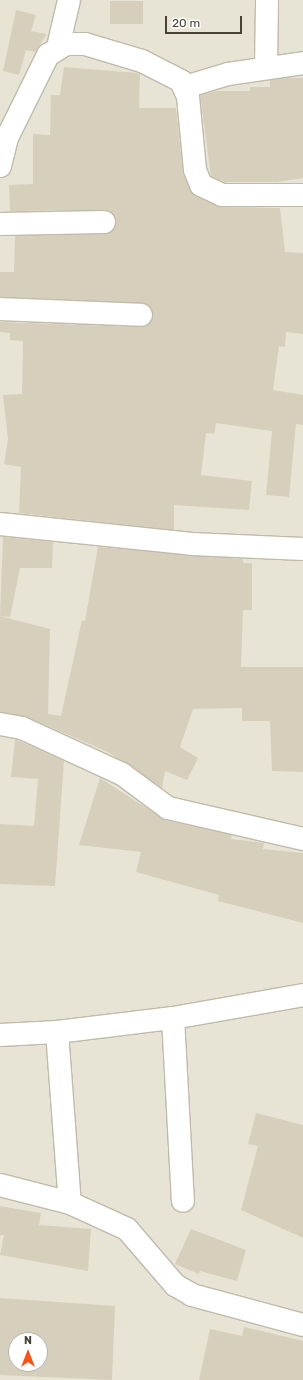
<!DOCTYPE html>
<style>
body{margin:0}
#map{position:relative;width:303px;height:1380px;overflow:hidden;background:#f4f1e7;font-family:Rubik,sans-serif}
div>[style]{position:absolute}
.residential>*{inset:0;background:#e8e4d5}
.building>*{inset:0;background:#d6cfbc}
.roads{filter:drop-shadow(1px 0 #c0baa9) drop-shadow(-1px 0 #c0baa9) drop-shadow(0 1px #c0baa9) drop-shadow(0 -1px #c0baa9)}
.minor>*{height:22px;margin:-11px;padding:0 11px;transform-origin:11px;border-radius:11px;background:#fff}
span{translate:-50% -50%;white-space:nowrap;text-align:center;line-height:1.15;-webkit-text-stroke:3px #fff;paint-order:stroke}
.north{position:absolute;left:8px;top:1332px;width:40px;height:40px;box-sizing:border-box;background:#fff;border:1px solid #b5b3ae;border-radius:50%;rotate:0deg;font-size:11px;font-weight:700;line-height:16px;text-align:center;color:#474235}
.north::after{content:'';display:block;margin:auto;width:14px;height:18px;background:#ff5013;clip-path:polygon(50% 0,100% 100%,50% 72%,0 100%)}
.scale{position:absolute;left:165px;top:16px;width:77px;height:18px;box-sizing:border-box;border:2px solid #474235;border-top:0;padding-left:5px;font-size:12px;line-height:14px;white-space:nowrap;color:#474235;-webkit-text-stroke:3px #fff;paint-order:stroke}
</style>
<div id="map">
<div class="residential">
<i style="clip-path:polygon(evenodd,0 0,303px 0,303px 1380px,0 1380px,0 0,16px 1340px,40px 1340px,40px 1364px,16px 1364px,16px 1340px)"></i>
</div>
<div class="building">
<i style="clip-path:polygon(110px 1px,143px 1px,143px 24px,110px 24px)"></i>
<i style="clip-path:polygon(16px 10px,36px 15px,31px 31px,47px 34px,35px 52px,26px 50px,19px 75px,3px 71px)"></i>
<i style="clip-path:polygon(64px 67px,137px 73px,140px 74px,139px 108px,176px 108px,183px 171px,196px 196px,222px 207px,280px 208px,285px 252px,303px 253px,303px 334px,286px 332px,285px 347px,279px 346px,273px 390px,303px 395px,303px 425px,296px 424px,289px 497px,266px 495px,272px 431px,216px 423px,214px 434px,206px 433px,201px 475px,252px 481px,249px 510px,174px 505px,174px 530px,19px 513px,21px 467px,4px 464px,8px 439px,3px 395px,22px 394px,23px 341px,10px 340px,10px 333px,0 332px,0 322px,140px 327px,147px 326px,153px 316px,152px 309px,142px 303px,0 297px,0 272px,14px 272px,15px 236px,104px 234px,115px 228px,115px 216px,104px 210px,10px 211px,9px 185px,33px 184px,33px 134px,50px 135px,51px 95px,60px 95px)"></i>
<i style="clip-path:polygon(288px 78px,303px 78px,303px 178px,277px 182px,225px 182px,211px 176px,200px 95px,216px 91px,250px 91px,250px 87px,270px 87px,270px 80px)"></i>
<i style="clip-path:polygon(3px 537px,53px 542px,52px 568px,20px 568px,10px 617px,0 616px)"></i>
<i style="clip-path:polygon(98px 547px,243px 559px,243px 563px,252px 563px,252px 610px,243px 610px,241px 667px,303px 667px,303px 772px,272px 771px,270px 721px,242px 721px,242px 708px,193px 709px,180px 747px,198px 758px,187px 780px,165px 771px,162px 788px,108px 752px,27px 717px,0 712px,0 616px,50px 629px,48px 714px,61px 716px,82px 620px,85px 621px)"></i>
<i style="clip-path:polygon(15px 739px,64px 761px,55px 886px,0 884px,0 824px,34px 826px,38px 779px,11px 777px)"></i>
<i style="clip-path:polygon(100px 778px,165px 820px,232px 835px,231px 839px,264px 843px,263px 849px,303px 853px,303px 923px,218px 901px,219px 895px,136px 872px,141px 852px,79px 845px)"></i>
<i style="clip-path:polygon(256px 1113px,303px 1125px,303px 1238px,241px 1210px,258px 1146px,248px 1144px)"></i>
<i style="clip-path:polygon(0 1206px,41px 1213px,39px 1225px,91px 1229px,88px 1271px,0 1255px,4px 1235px,0 1235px)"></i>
<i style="clip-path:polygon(191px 1229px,246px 1250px,237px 1281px,200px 1271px,199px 1274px,175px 1264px)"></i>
<i style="clip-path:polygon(evenodd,0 1298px,115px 1306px,112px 1380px,0 1375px,0 1298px,16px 1340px,40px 1340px,40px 1364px,16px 1364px,16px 1340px)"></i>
<i style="clip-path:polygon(244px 1327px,303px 1341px,303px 1380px,199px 1380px,210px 1329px,242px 1336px)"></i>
</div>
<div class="roads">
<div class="minor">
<i style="left:58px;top:47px;width:48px;rotate:-76.8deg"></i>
<i style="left:266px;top:67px;width:67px;rotate:-89.1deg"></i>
<i style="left:185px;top:87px;width:45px;rotate:-16.8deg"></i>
<i style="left:228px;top:74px;width:76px;rotate:-8.3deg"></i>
<i style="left:0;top:166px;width:29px;rotate:-76deg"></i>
<i style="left:7px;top:138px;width:93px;rotate:-63.7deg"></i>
<i style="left:48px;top:55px;width:21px;rotate:-31deg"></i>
<i style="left:66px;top:44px;width:19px"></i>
<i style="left:85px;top:44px;width:59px;rotate:16.6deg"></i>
<i style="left:142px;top:61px;width:44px;rotate:27.1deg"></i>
<i style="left:181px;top:81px;width:17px;rotate:66deg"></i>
<i style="left:188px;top:97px;width:73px;rotate:84.5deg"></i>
<i style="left:195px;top:170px;width:16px;rotate:68deg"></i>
<i style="left:201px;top:185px;width:23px;rotate:25deg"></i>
<i style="left:222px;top:195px;width:81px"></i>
<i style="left:0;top:224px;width:104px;rotate:-1.1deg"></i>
<i style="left:0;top:309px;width:141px;rotate:2.4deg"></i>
<i style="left:0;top:524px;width:193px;rotate:5.9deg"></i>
<i style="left:192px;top:544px;width:111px;rotate:2.6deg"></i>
<i style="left:0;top:724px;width:22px;rotate:10deg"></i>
<i style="left:22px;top:728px;width:110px;rotate:24.7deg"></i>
<i style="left:122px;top:774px;width:57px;rotate:36.5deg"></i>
<i style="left:168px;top:808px;width:139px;rotate:12.9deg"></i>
<i style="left:173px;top:1018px;width:183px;rotate:86.9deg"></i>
<i style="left:57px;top:1032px;width:171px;rotate:85.7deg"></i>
<i style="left:0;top:1035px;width:57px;rotate:-3deg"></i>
<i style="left:57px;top:1032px;width:117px;rotate:-6.9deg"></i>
<i style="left:173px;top:1018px;width:132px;rotate:-10deg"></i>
<i style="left:0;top:1185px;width:72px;rotate:14.4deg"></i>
<i style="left:70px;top:1203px;width:63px;rotate:24.5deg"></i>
<i style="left:127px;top:1229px;width:74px;rotate:49.4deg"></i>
<i style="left:175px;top:1285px;width:20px;rotate:30deg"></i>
<i style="left:192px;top:1295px;width:115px;rotate:15.1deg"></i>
</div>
</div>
<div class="north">N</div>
<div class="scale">20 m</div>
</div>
